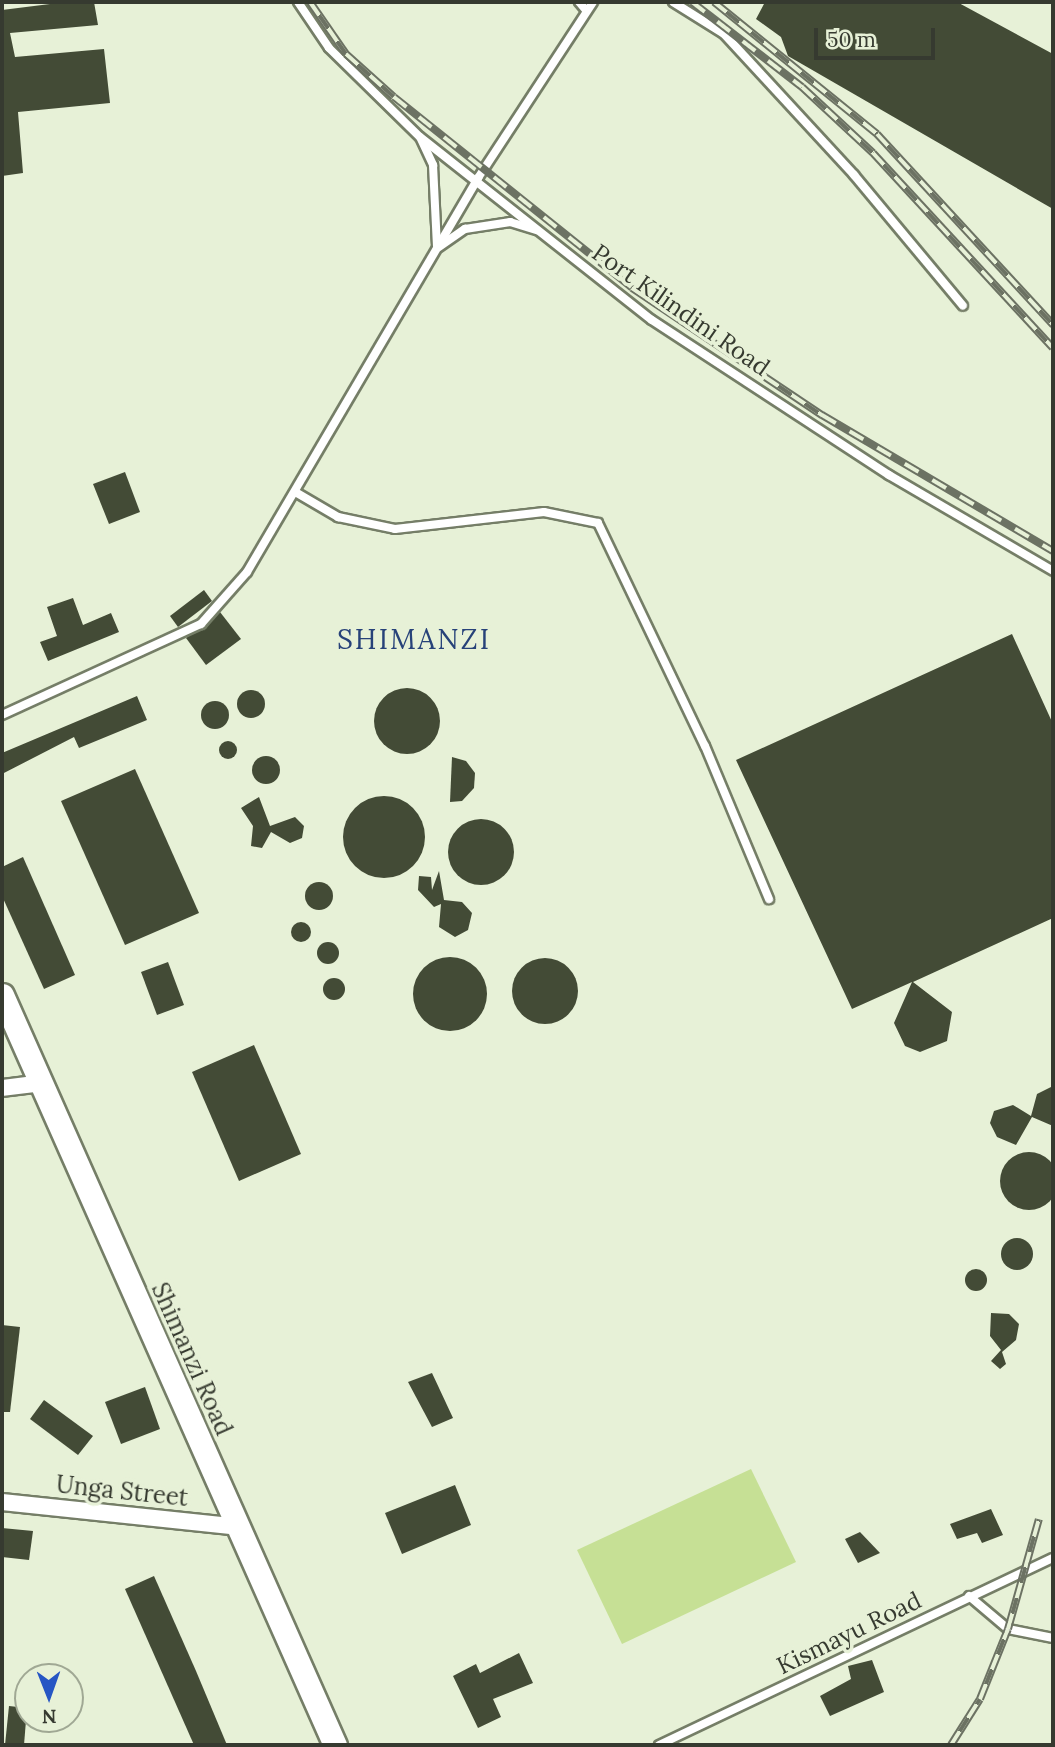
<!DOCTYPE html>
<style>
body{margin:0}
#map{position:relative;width:1055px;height:1747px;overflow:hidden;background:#e7f1d7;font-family:Lora,serif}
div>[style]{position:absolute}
.green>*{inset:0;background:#c6e095}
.building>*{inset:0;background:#434b36}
.round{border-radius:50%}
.roads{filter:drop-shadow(2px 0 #757e67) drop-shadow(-2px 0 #757e67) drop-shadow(0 2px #757e67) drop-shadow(0 -2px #757e67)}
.lane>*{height:8px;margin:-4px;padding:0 4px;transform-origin:4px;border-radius:4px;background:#fff}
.street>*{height:16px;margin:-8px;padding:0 8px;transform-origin:8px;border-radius:8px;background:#fff}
.secondary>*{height:23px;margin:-11.5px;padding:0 11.5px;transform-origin:11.5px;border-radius:11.5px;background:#fff}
.rail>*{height:8px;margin-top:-4px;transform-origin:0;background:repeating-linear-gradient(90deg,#e7f1d7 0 16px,#6c7263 0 32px);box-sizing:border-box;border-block:2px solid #6c7263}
span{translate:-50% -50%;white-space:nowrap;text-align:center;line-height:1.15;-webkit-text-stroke:7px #e7f1d7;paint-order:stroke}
.street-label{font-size:24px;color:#363a30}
.quarter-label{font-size:28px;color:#274279;letter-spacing:2px}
.frame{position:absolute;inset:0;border:4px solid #363a30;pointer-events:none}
.north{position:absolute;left:14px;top:1663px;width:70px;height:70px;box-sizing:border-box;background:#e7f1d7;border:2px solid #a0a894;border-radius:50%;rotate:179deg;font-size:19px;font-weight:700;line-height:28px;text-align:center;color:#363a30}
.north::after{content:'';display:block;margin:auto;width:24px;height:32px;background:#2656c4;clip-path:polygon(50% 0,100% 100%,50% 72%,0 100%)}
.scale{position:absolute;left:814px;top:28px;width:121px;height:32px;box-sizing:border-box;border:4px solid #363a30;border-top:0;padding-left:9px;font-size:21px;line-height:24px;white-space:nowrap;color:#363a30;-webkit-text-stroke:5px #e7f1d7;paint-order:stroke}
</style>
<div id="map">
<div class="green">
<i style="clip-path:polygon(751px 1469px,796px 1562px,622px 1644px,577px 1550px)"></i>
</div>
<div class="building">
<i style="clip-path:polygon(66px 2px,94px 2px,98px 25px,10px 33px,15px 57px,104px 49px,110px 103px,18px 112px,23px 173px,2px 176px,2px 10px)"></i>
<i style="clip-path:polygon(765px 2px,957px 2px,1053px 54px,1053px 209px,788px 56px,781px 37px,756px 19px)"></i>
<i style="clip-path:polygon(125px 472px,140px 512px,109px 524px,93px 484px)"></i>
<i style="clip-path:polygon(204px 590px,212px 601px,178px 627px,170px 616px)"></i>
<i style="clip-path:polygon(73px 598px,83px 625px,111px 613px,119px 632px,48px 661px,40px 642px,57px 636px,47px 607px)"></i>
<i style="clip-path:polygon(220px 612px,241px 639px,206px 665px,186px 638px)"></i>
<i style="clip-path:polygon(1012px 634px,1053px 724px,1053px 918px,913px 982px,952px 1012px,947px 1041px,920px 1052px,905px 1046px,894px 1023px,912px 982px,852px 1009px,736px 760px)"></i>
<i class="round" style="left:374px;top:688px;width:66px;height:66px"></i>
<i class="round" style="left:237px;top:690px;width:28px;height:28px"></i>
<i style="clip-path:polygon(137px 696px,147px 720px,79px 748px,74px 737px,2px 774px,2px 753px)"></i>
<i class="round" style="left:201px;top:701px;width:28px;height:28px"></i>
<i class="round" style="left:219px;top:741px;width:18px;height:18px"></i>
<i class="round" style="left:252px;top:756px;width:28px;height:28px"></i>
<i style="clip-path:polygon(452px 757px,466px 761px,475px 773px,474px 788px,462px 801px,450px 802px)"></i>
<i style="clip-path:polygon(135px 769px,199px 913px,125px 945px,61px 801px)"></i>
<i class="round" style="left:343px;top:796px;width:82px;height:82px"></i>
<i style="clip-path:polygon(259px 797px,270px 826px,295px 817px,304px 826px,302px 838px,290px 843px,271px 832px,262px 848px,251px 846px,253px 826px,241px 808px)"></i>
<i class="round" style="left:448px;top:819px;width:66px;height:66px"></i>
<i style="clip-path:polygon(23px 857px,75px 975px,44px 989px,2px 896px,2px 867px)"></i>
<i style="clip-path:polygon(439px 871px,444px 900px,462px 902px,472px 913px,468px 930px,455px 937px,439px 927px,441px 904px,434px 907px,418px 890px,419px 876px,431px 877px,432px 890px)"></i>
<i class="round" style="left:305px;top:882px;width:28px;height:28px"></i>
<i class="round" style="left:291px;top:922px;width:20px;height:20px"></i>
<i class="round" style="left:317px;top:942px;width:22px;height:22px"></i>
<i class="round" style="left:413px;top:957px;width:74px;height:74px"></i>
<i class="round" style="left:512px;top:958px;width:66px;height:66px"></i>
<i style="clip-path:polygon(168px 962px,184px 1005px,157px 1015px,141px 972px)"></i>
<i class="round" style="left:323px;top:978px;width:22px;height:22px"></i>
<i style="clip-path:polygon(254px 1045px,301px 1154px,239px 1181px,192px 1072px)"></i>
<i style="clip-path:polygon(1053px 1086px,1053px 1126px,1032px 1117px,1016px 1145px,997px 1137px,990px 1123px,994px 1111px,1013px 1105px,1031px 1116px,1037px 1094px)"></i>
<i class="round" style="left:1000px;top:1152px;width:58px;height:58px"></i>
<i class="round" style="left:1001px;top:1238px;width:32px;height:32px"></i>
<i class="round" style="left:965px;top:1269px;width:22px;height:22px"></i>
<i style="clip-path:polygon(991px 1313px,1009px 1314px,1019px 1324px,1016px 1340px,1002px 1352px,1006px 1364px,1000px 1369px,991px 1361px,1001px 1350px,990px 1336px)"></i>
<i style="clip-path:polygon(2px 1325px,20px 1327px,10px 1412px,2px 1412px)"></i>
<i style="clip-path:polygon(432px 1373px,453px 1418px,432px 1427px,408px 1382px)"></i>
<i style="clip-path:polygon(145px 1387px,160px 1429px,121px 1444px,105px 1402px)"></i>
<i style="clip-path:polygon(44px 1400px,93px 1436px,78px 1455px,30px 1419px)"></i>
<i style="clip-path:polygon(455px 1485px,471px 1525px,402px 1554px,385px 1513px)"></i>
<i style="clip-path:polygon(991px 1509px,1003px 1535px,982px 1543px,977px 1533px,957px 1539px,950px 1524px)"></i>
<i style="clip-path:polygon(2px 1528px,33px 1531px,29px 1560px,2px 1557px)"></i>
<i style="clip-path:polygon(860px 1532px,880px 1553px,858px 1563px,845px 1539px)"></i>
<i style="clip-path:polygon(154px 1576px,196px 1671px,227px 1745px,194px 1745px,125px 1589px)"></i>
<i style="clip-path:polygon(519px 1653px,533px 1683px,493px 1699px,501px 1717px,478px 1728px,453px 1676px,476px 1664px,480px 1673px)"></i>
<i style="clip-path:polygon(872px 1660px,884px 1692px,830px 1716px,820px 1696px,851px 1679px,848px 1666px)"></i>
<i style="clip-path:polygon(9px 1706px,27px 1708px,24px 1745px,5px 1745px)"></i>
</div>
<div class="roads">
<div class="lane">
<i style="left:298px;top:2px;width:55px;rotate:56deg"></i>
<i style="left:329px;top:48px;width:127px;rotate:44.4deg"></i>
<i style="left:420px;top:137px;width:295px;rotate:38.3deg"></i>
<i style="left:652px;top:320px;width:283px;rotate:33.2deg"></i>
<i style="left:889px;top:475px;width:190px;rotate:30.3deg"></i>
<i style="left:579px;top:2px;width:11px;rotate:49deg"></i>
<i style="left:673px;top:2px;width:60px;rotate:32.1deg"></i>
<i style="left:724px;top:34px;width:192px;rotate:47.3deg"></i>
<i style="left:854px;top:175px;width:170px;rotate:50.2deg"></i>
<i style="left:421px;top:139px;width:29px;rotate:65deg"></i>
<i style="left:433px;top:165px;width:81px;rotate:87.2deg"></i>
<i style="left:439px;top:247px;width:32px;rotate:-35deg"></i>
<i style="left:465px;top:229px;width:46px;rotate:-8.8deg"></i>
<i style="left:510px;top:222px;width:28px;rotate:17deg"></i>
<i style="left:297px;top:493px;width:48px;rotate:30.3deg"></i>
<i style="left:338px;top:517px;width:58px;rotate:11.9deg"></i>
<i style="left:395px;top:529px;width:150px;rotate:-6.5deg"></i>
<i style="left:544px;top:512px;width:55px;rotate:11.5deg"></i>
<i style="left:598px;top:523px;width:247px;rotate:64.4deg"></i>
<i style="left:705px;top:746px;width:166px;rotate:67.3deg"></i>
<i style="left:2px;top:715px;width:219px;rotate:-24.6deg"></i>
<i style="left:201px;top:624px;width:69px;rotate:-48.5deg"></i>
<i style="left:247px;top:572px;width:457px;rotate:-59.6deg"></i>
<i style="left:478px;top:178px;width:210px;rotate:-56.8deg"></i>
<i style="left:969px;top:1596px;width:51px;rotate:40.2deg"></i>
<i style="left:1008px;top:1629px;width:46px;rotate:11.3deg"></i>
<i style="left:659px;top:1745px;width:436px;rotate:-25.4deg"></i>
</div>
<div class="street">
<i style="left:2px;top:1088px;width:39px;rotate:-7deg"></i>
<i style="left:2px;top:1502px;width:237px;rotate:6deg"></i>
</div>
<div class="secondary">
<i style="left:2px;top:995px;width:821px;rotate:66.06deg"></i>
</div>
</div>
<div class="rail">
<i style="left:310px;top:2px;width:63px;rotate:55.3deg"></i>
<i style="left:346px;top:54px;width:64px;rotate:41.9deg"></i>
<i style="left:394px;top:97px;width:305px;rotate:38.7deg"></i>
<i style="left:632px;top:288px;width:229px;rotate:33.8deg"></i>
<i style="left:822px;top:415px;width:268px;rotate:30.5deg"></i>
<i style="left:692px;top:2px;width:139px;rotate:37.7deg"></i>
<i style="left:802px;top:87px;width:97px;rotate:42.9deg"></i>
<i style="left:873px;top:153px;width:265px;rotate:47.3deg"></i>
<i style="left:714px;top:2px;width:210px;rotate:39deg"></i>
<i style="left:877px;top:134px;width:260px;rotate:47.3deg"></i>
<i style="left:951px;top:1745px;width:54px;rotate:-57.8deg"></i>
<i style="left:980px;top:1699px;width:75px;rotate:-68.2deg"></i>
<i style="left:1008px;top:1629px;width:114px;rotate:-74.3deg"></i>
</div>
<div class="street-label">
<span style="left:681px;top:310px;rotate:35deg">Port Kilindini Road</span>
<span style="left:192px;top:1359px;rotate:66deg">Shimanzi Road</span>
<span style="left:122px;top:1491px;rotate:6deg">Unga Street</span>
<span style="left:849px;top:1633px;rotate:-26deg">Kismayu Road</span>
</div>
<div class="quarter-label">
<span style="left:414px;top:639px">SHIMANZI</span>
</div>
<div class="frame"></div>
<div class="north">N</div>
<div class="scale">50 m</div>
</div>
